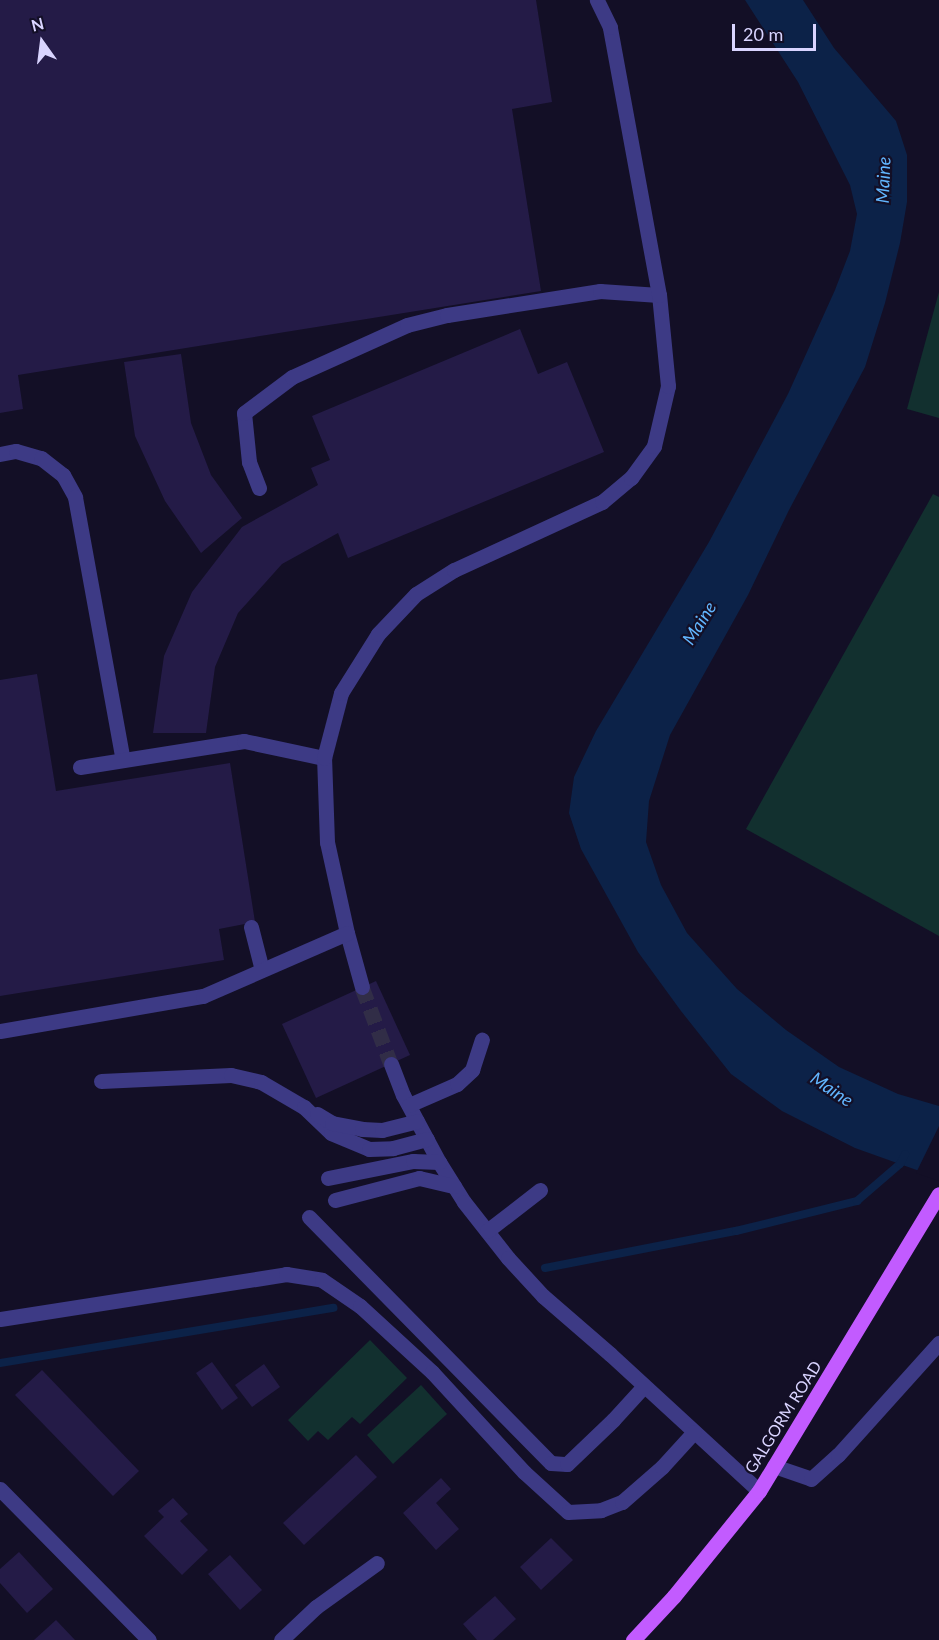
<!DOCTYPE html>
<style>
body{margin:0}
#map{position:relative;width:939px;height:1640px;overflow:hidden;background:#130f26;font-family:Lato,sans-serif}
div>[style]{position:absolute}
.green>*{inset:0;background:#12302f}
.water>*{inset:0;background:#0c2248}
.pier>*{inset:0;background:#130f26}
.stream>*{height:8px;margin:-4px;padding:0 4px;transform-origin:4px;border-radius:4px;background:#0c2248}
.building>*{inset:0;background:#241b47}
.minor-tunnel>*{height:15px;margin-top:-7.5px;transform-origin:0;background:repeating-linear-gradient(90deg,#312d47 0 15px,transparent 0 23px)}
.minor>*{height:15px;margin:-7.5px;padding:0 7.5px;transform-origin:7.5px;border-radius:7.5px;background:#3d3a85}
.major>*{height:15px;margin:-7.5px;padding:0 7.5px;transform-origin:7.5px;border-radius:7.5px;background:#c25bff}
span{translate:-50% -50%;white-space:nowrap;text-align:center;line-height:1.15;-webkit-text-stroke:4.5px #130f26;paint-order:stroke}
.street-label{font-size:16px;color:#d9d4ff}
.water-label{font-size:18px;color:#62b6ff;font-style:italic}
.north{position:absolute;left:12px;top:12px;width:60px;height:60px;-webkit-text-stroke:4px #130f26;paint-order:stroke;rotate:346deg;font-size:16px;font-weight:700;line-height:24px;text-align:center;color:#d9d4ff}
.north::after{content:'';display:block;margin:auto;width:21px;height:27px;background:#d9d4ff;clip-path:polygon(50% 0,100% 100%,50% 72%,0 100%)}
.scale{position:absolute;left:732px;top:24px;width:84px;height:27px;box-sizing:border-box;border:3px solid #d9d4ff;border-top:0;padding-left:8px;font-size:18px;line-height:21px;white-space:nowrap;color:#d9d4ff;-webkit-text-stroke:4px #130f26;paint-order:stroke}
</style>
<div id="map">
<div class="green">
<i style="clip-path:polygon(939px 292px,939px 418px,907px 409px)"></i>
<i style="clip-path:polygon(933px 494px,939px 497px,939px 936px,746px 829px)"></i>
<i style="clip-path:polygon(370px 1340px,407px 1378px,360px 1424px,352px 1417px,328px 1440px,318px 1431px,308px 1441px,288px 1420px)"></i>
<i style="clip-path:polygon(421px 1385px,447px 1414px,393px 1464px,367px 1435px)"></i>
</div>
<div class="water">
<i style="clip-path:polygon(745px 0,803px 0,834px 48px,896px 121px,907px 155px,907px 202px,900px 243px,885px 303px,865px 367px,789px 510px,748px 595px,670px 735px,649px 801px,646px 842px,661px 885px,687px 933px,737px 989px,786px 1030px,839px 1067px,898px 1094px,939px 1106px,939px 1178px,855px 1148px,782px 1111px,731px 1074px,681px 1011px,638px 952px,581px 849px,569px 813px,574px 777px,596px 731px,709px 542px,788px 394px,835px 290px,850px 251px,857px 214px,850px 185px,798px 82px)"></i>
</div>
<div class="pier">
<i style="clip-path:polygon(939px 1126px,939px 1181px,916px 1173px)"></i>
</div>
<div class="stream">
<i style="left:545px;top:1268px;width:195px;rotate:-11deg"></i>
<i style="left:736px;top:1231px;width:125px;rotate:-13.9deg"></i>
<i style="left:857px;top:1201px;width:57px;rotate:-40.7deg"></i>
<i style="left:900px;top:1164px;width:11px;rotate:-63deg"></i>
<i style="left:0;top:1363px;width:338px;rotate:-9.4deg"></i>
</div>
<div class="building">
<i style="clip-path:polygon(0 0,536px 0,552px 102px,512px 109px,541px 291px,18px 375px,23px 409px,0 413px)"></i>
<i style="clip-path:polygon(520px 329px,538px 374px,567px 362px,604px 452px,348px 558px,338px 533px,282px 564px,238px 613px,215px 667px,206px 733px,153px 733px,164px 656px,192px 592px,242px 527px,318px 485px,311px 468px,330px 460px,312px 416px)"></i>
<i style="clip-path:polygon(181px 354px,191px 423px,211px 475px,242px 518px,201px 553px,165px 501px,135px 436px,124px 362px)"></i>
<i style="clip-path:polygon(37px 674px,56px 791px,230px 763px,255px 922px,219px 929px,224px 960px,0 996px,0 680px)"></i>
<i style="clip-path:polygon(376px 981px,410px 1055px,316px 1098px,282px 1024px)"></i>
<i style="clip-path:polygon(212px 1362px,238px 1398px,222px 1410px,196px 1373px)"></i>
<i style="clip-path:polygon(264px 1364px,280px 1387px,252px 1407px,235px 1385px)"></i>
<i style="clip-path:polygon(42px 1370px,139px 1471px,113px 1496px,15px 1395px)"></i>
<i style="clip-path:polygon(356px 1455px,377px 1477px,304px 1545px,283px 1523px)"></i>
<i style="clip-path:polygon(441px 1478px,451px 1489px,436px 1503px,459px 1529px,436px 1550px,403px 1513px)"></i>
<i style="clip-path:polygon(173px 1498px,188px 1514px,180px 1521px,208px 1550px,182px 1575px,144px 1536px,164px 1517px,158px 1511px)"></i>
<i style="clip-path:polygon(551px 1538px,573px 1560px,541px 1590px,520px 1567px)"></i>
<i style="clip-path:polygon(19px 1552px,53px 1589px,27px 1613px,0 1583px,0 1569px)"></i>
<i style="clip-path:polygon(230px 1555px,262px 1590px,240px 1610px,208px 1574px)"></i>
<i style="clip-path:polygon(495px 1596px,516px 1619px,493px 1640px,477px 1640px,463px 1624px)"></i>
<i style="clip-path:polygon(56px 1620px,75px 1640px,34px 1640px)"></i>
</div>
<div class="minor-tunnel">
<i style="left:362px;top:987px;width:82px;rotate:69.4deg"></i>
</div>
<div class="minor">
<i style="left:0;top:454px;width:16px;rotate:-11deg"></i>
<i style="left:16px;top:451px;width:26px;rotate:16deg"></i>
<i style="left:41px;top:458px;width:28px;rotate:38deg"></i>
<i style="left:63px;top:475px;width:25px;rotate:61deg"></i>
<i style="left:75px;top:497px;width:267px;rotate:79.7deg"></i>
<i style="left:259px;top:488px;width:28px;rotate:-111deg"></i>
<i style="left:249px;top:462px;width:49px;rotate:-95.8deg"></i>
<i style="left:244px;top:413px;width:60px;rotate:-36.9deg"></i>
<i style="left:292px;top:377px;width:126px;rotate:-24.3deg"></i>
<i style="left:407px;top:325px;width:41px;rotate:-14deg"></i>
<i style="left:447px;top:315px;width:155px;rotate:-8.9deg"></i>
<i style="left:600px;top:291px;width:59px;rotate:3.9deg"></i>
<i style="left:80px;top:767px;width:166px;rotate:-9deg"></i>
<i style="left:244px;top:741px;width:82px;rotate:12deg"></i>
<i style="left:251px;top:927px;width:44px;rotate:75.7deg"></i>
<i style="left:362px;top:987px;width:56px;rotate:-105.5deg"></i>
<i style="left:347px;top:933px;width:93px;rotate:-102.4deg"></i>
<i style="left:327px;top:842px;width:84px;rotate:-92deg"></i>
<i style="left:324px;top:758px;width:67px;rotate:-75.3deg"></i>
<i style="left:341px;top:693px;width:70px;rotate:-57.9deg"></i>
<i style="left:378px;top:634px;width:55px;rotate:-46.5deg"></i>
<i style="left:416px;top:594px;width:45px;rotate:-32.3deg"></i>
<i style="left:454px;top:570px;width:163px;rotate:-24.7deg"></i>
<i style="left:602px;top:502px;width:38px;rotate:-40deg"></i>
<i style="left:631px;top:478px;width:39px;rotate:-54deg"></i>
<i style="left:654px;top:446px;width:62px;rotate:-76.9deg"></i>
<i style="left:668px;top:386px;width:91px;rotate:-95.6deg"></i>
<i style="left:659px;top:295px;width:272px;rotate:-100.4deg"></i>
<i style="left:610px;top:27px;width:30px;rotate:-116deg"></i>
<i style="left:0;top:1031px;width:206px;rotate:-9.8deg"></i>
<i style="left:203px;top:996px;width:157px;rotate:-23.6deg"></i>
<i style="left:391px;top:1064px;width:33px;rotate:69deg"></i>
<i style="left:403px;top:1095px;width:76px;rotate:61.8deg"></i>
<i style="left:439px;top:1162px;width:47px;rotate:58deg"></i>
<i style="left:464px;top:1202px;width:71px;rotate:51.8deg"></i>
<i style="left:508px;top:1258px;width:52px;rotate:47.4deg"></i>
<i style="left:543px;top:1296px;width:89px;rotate:40.9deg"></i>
<i style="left:610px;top:1354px;width:202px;rotate:42.6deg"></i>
<i style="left:101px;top:1081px;width:130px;rotate:-2.6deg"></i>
<i style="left:231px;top:1075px;width:31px;rotate:13deg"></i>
<i style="left:261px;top:1082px;width:50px;rotate:30.2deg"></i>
<i style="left:304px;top:1107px;width:37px;rotate:44deg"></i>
<i style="left:331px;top:1133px;width:41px;rotate:22.8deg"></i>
<i style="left:369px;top:1149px;width:24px;rotate:-2deg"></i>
<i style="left:393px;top:1148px;width:35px;rotate:-15deg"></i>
<i style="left:409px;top:1105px;width:52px;rotate:-23.6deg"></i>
<i style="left:457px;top:1084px;width:21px;rotate:-43deg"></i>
<i style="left:472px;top:1070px;width:32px;rotate:-72deg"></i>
<i style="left:317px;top:1114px;width:17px;rotate:31deg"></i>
<i style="left:332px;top:1123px;width:31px;rotate:11deg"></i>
<i style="left:362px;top:1129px;width:20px;rotate:3deg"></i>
<i style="left:382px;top:1130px;width:36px;rotate:-14deg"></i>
<i style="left:328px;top:1178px;width:87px;rotate:-11.3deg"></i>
<i style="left:413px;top:1161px;width:26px;rotate:2deg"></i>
<i style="left:335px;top:1200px;width:87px;rotate:-14.7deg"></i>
<i style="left:419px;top:1178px;width:36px;rotate:13deg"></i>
<i style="left:309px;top:1217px;width:345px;rotate:45.5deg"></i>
<i style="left:551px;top:1463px;width:16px;rotate:4deg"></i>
<i style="left:567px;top:1464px;width:64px;rotate:-43.7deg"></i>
<i style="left:613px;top:1420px;width:46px;rotate:-47.6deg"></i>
<i style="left:487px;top:1231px;width:67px;rotate:-37.7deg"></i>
<i style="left:0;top:1319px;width:290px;rotate:-8.9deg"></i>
<i style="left:286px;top:1274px;width:36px;rotate:9deg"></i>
<i style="left:322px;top:1280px;width:46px;rotate:34.4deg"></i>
<i style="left:360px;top:1306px;width:98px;rotate:42.5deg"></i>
<i style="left:432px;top:1372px;width:136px;rotate:47.4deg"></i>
<i style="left:524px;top:1472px;width:59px;rotate:42.3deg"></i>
<i style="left:568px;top:1512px;width:33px;rotate:-3deg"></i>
<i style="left:601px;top:1510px;width:22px;rotate:-21deg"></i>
<i style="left:622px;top:1502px;width:53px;rotate:-41.2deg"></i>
<i style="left:662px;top:1467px;width:47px;rotate:-47.6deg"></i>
<i style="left:774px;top:1466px;width:39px;rotate:19deg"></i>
<i style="left:811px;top:1479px;width:36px;rotate:-42deg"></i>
<i style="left:838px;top:1455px;width:151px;rotate:-48deg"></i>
<i style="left:0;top:1489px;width:212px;rotate:45.4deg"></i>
<i style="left:281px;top:1640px;width:48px;rotate:-43.3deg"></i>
<i style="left:316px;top:1607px;width:75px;rotate:-35.8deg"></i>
</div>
<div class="major">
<i style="left:633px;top:1640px;width:60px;rotate:-47deg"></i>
<i style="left:674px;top:1596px;width:135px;rotate:-51deg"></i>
<i style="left:759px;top:1491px;width:347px;rotate:-58.8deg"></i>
</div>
<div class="street-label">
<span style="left:783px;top:1417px;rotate:-58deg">GALGORM ROAD</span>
</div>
<div class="water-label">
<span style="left:883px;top:180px;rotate:-88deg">Maine</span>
<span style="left:699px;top:623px;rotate:-58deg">Maine</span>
<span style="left:832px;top:1089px;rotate:34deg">Maine</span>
</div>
<div class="north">N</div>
<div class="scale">20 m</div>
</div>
